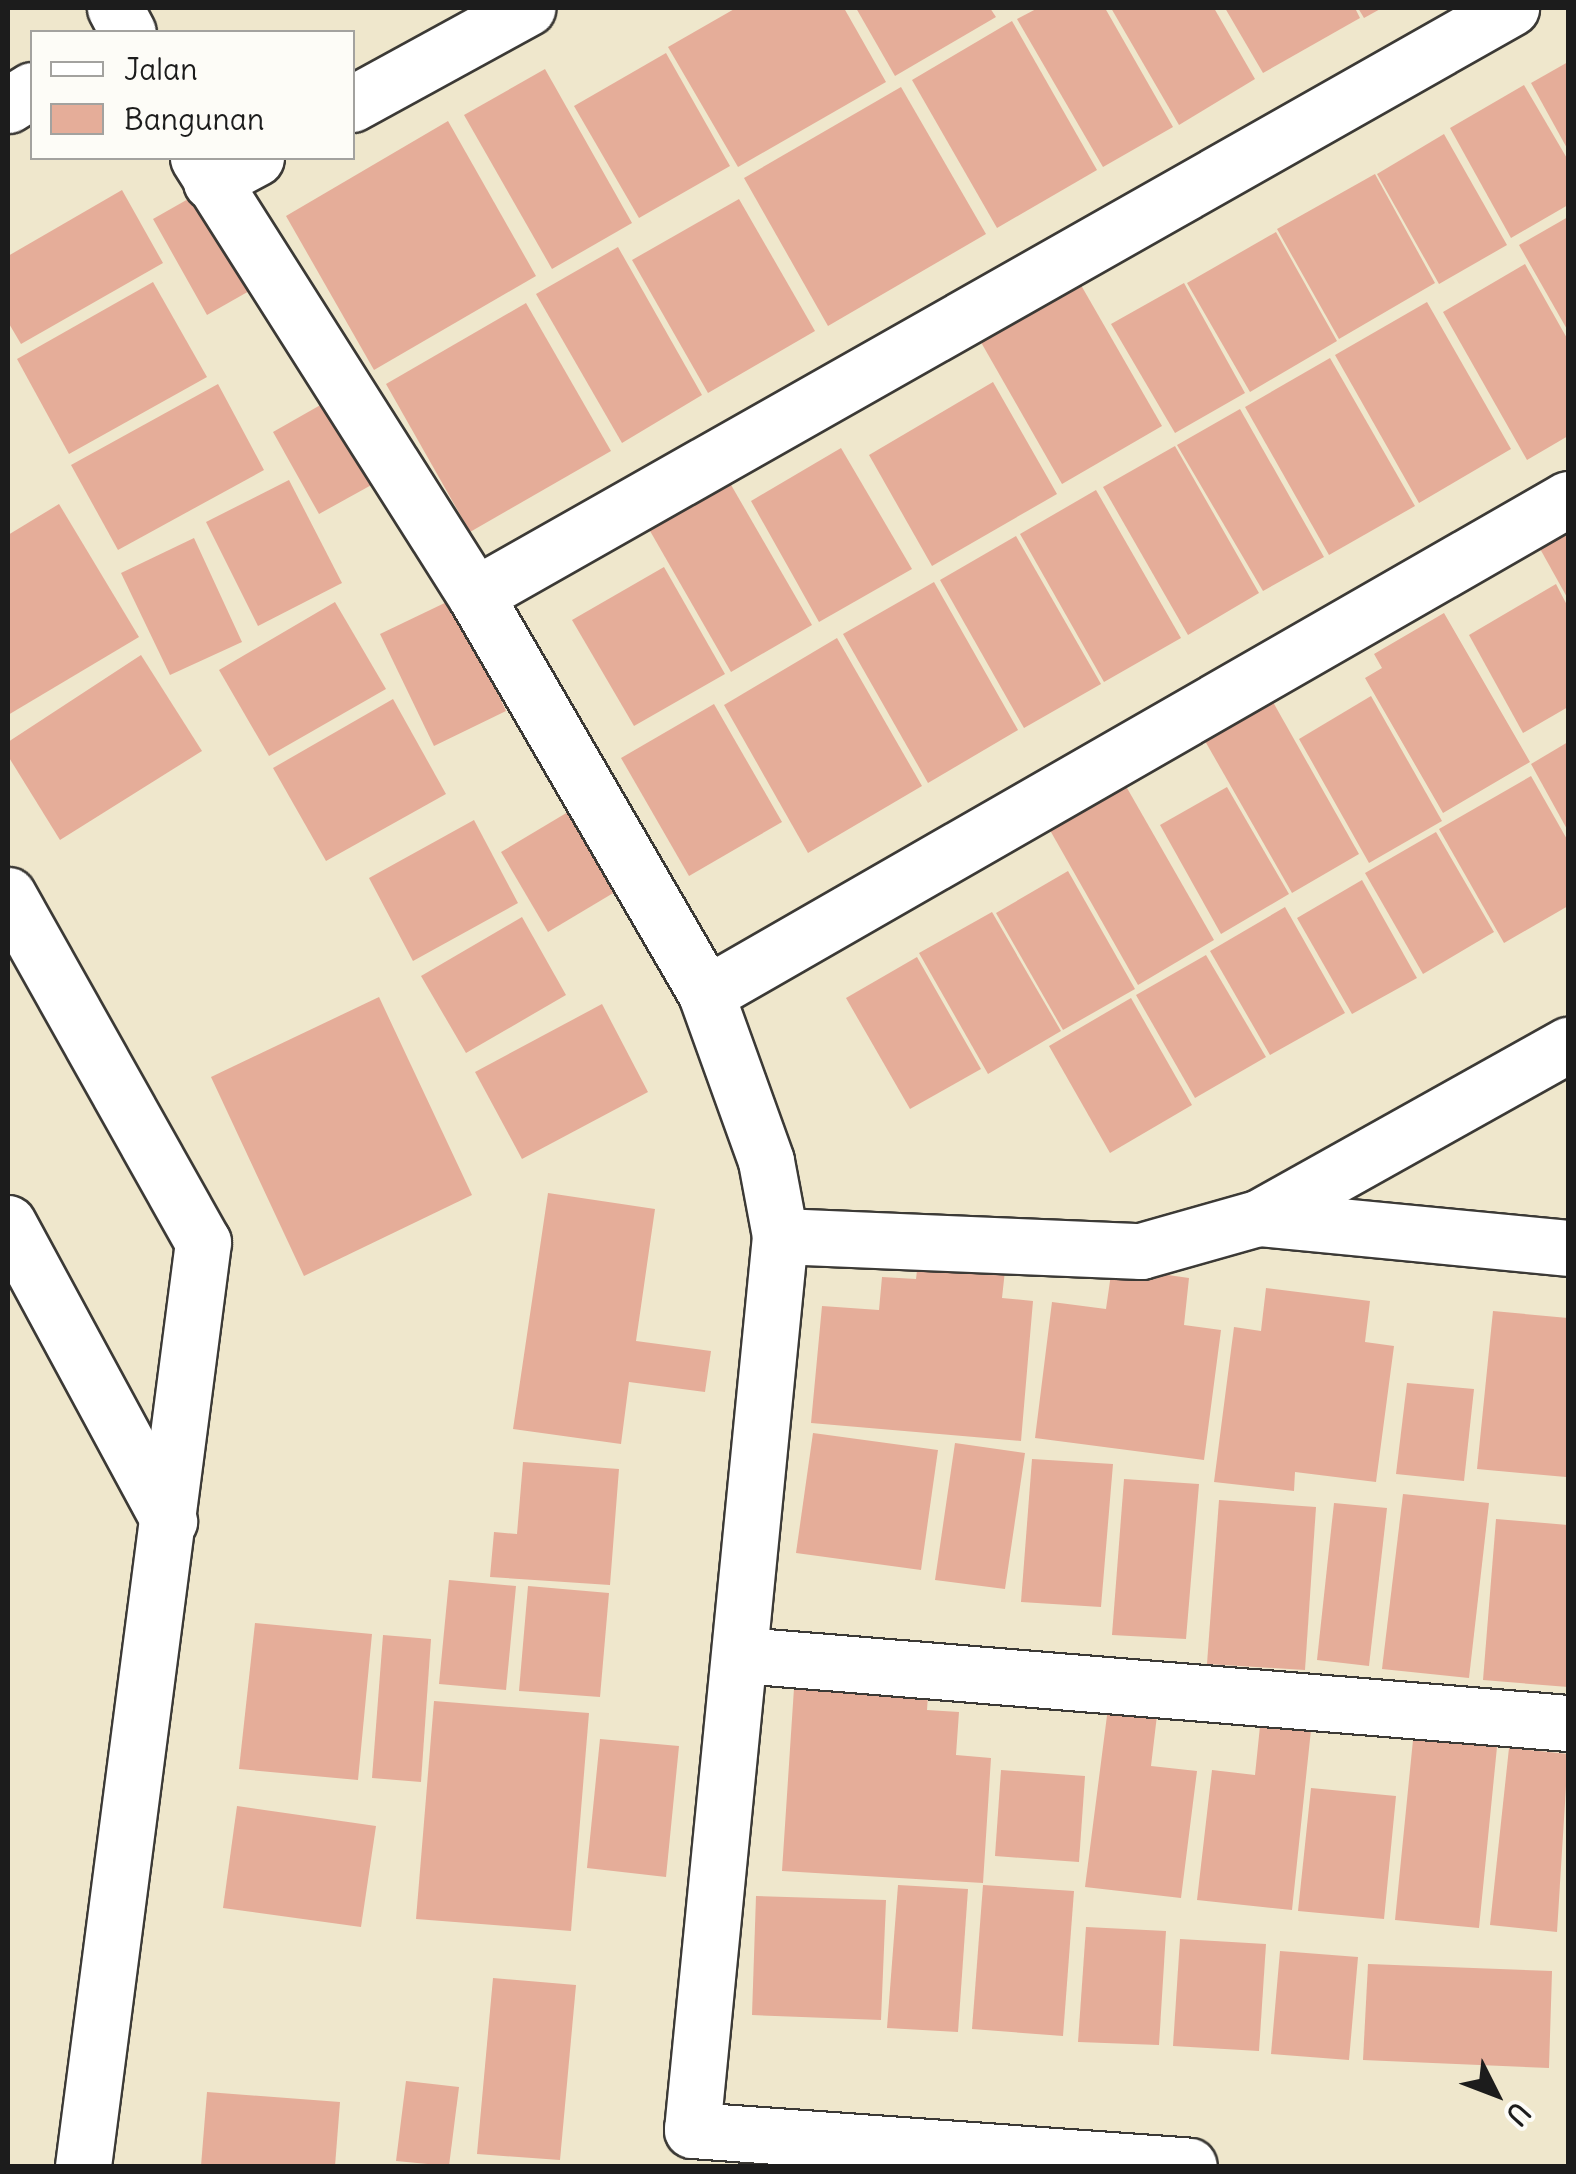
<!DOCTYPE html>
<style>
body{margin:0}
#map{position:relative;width:1576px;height:2174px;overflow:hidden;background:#efe7cc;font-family:Delius,sans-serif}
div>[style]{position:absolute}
.building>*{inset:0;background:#e5ad99}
.roads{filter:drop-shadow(2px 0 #3c3a36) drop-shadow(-2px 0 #3c3a36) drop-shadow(0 2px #3c3a36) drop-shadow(0 -2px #3c3a36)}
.minor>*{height:55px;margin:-27.5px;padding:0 27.5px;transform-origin:27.5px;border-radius:27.5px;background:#fff}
span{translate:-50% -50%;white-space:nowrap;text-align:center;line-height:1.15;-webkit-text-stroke:8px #fdfcf7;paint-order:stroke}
.frame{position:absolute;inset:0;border:10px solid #1c1c1c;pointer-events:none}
.legend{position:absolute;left:30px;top:30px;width:325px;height:130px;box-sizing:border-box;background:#fdfcf7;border:2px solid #a3a29f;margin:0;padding:12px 18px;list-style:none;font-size:30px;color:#1c1c1c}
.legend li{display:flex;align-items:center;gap:20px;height:50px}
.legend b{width:50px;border:2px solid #a3a29f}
.north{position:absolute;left:1446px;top:2044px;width:100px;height:100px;-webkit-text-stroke:8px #fdfcf7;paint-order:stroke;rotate:132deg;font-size:28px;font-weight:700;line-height:40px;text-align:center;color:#1c1c1c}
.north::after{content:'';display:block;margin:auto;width:35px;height:45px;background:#1c1c1c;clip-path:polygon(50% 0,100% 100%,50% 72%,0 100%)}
</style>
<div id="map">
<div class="building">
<i style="clip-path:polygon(736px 8px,844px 8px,886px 82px,738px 167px,668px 47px)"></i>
<i style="clip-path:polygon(856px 8px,990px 8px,996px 17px,895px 76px)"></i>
<i style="clip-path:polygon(1038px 8px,1105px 8px,1173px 127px,1103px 167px,1017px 19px)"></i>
<i style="clip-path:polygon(1111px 8px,1214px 8px,1255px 79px,1179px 125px)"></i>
<i style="clip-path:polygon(1225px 8px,1355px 8px,1360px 18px,1263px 73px)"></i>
<i style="clip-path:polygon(1358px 8px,1382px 8px,1364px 18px)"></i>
<i style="clip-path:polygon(1012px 21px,1097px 170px,997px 228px,912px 80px)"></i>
<i style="clip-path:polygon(666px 53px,730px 166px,639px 218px,574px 106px)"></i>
<i style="clip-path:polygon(1568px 62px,1568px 150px,1531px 83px)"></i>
<i style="clip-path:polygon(545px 69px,632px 223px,552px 269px,464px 115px)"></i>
<i style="clip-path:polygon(1524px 85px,1568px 160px,1568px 205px,1511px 238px,1450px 128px)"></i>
<i style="clip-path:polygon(901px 87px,986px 234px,828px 326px,744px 178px)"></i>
<i style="clip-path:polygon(448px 121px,536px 276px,374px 370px,286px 216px)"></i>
<i style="clip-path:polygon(1444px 134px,1507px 245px,1439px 284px,1377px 174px)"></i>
<i style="clip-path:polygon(1375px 174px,1435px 283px,1339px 339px,1277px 229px)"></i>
<i style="clip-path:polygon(122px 190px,163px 263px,21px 344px,8px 322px,8px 256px)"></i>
<i style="clip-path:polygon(197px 194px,251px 290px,207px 315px,153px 219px)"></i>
<i style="clip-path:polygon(739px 199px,815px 331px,708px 393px,632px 260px)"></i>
<i style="clip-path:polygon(1568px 217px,1568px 331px,1519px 245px)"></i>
<i style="clip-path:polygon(1276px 232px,1337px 341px,1250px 392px,1187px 283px)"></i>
<i style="clip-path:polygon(618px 247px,702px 395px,622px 443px,536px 294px)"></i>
<i style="clip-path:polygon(1525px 264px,1568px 340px,1568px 436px,1527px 460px,1443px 312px)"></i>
<i style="clip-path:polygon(1074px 273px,1162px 426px,1062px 484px,974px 330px)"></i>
<i style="clip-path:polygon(153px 282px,207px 377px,69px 454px,17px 359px)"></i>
<i style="clip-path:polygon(1184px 283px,1245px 393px,1175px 433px,1111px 324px)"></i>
<i style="clip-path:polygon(1427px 302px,1511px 449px,1419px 503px,1335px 355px)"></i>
<i style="clip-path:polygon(526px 303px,611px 451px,470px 532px,386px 384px)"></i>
<i style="clip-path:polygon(1330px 358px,1415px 506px,1329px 555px,1245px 407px)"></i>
<i style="clip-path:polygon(993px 382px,1057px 494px,932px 566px,869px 455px)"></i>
<i style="clip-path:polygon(218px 384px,264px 470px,118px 550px,71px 465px)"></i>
<i style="clip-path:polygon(331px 399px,375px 483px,319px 514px,273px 432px)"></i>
<i style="clip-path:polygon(1240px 409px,1324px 557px,1263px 591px,1177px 445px)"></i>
<i style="clip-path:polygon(1175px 446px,1259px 593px,1188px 635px,1103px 487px)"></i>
<i style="clip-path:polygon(841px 448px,912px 569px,819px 622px,751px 501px)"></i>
<i style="clip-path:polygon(723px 471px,812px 625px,731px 672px,642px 517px)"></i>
<i style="clip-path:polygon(289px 480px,342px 583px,258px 626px,206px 522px)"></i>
<i style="clip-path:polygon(1096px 490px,1181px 638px,1104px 682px,1020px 534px)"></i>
<i style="clip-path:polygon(59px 504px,139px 637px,8px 715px,8px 535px)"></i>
<i style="clip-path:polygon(1568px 517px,1568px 599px,1534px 538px)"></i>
<i style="clip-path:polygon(1016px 536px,1101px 684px,1024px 728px,940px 580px)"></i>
<i style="clip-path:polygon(194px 538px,242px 642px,170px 675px,121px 573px)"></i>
<i style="clip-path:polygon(664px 567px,725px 674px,634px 726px,572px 620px)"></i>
<i style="clip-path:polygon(934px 582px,1018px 730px,928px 783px,843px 634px)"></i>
<i style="clip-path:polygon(1556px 584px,1568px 607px,1568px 707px,1523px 733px,1469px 635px)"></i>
<i style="clip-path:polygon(453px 599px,506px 711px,434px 746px,380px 634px)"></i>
<i style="clip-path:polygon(335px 602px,386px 689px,269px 756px,219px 670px)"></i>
<i style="clip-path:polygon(1444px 613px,1530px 762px,1443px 813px,1365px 678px,1382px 668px,1374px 654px)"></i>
<i style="clip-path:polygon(837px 638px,922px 786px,808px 853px,724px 705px)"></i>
<i style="clip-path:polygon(141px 655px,202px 751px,60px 840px,8px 756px,8px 742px)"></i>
<i style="clip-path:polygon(1265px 688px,1359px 854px,1292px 893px,1197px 727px)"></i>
<i style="clip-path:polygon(1371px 696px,1442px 821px,1369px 863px,1299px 739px)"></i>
<i style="clip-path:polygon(393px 699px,446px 794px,326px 861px,273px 768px)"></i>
<i style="clip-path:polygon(714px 704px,782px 822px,689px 876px,621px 758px)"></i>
<i style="clip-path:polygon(1568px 742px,1568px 831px,1531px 764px)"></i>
<i style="clip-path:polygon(1531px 776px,1568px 841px,1568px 906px,1504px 943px,1439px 829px)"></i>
<i style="clip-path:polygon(1123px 781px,1214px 940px,1138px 985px,1047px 825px)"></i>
<i style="clip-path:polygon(1227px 787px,1289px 894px,1221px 934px,1160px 825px)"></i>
<i style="clip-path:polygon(573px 809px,620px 889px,548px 932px,501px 852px)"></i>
<i style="clip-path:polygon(474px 820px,518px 903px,413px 961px,369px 878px)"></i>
<i style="clip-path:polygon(1436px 832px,1494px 932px,1423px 974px,1365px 873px)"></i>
<i style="clip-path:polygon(1068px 871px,1135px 989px,1063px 1030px,996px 913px)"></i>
<i style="clip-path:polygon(1362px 880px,1417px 978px,1352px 1014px,1297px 918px)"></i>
<i style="clip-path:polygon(1285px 907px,1345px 1013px,1270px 1055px,1210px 951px)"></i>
<i style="clip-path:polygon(992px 912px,1061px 1031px,988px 1074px,919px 953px)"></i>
<i style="clip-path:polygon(522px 917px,566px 995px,466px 1053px,421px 976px)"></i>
<i style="clip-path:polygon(1206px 955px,1266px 1057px,1195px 1098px,1136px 995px)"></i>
<i style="clip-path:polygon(917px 957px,981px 1069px,910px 1109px,846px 998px)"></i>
<i style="clip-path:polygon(379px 997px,472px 1195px,304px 1276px,211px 1077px)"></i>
<i style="clip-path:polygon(1131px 998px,1192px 1105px,1110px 1153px,1049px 1046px)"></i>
<i style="clip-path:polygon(602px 1004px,648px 1092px,522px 1159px,475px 1072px)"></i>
<i style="clip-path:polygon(548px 1193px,655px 1209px,636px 1341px,711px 1351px,705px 1392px,629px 1382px,621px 1444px,513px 1429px)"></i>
<i style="clip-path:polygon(920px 1245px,1007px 1252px,1002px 1298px,1033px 1301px,1021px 1441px,811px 1423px,822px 1306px,879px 1310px,882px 1277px,916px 1279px)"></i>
<i style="clip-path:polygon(1112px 1267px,1189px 1278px,1184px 1325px,1221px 1330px,1204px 1460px,1035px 1438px,1052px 1302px,1106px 1309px)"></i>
<i style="clip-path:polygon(1266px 1288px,1370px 1301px,1365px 1342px,1394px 1346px,1376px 1482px,1295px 1472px,1294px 1491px,1214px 1482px,1234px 1327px,1261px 1331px)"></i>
<i style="clip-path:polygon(1493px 1311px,1568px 1318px,1566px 1477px,1477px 1469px)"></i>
<i style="clip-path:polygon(1407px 1383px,1474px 1389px,1464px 1481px,1396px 1474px)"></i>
<i style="clip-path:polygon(813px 1433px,938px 1450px,921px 1570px,796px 1553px)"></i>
<i style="clip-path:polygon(955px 1443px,1025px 1453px,1005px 1589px,935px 1580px)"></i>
<i style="clip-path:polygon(1032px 1459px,1113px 1464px,1101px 1607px,1021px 1602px)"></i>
<i style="clip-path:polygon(523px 1462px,619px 1469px,610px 1585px,490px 1577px,494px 1532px,517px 1534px)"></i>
<i style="clip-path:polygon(1124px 1479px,1199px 1484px,1186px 1639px,1112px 1635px)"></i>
<i style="clip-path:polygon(1403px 1494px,1489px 1503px,1469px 1678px,1382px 1669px)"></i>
<i style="clip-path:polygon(1219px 1500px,1316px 1507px,1305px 1670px,1207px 1664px)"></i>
<i style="clip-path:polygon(1334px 1503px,1387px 1508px,1369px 1666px,1317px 1660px)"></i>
<i style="clip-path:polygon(1496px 1519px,1568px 1525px,1568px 1687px,1483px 1680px)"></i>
<i style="clip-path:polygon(449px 1580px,516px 1586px,506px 1690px,439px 1684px)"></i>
<i style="clip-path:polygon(528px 1586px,609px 1593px,600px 1697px,519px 1691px)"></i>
<i style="clip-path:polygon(255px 1623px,372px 1634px,358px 1780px,239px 1769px)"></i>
<i style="clip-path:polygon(383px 1635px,431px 1639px,421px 1782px,372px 1778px)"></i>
<i style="clip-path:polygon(794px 1688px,928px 1695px,927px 1710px,959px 1712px,956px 1755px,991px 1758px,983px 1883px,782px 1871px)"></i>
<i style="clip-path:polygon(1109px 1700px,1158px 1707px,1151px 1766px,1197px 1771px,1181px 1898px,1085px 1887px)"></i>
<i style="clip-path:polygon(434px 1701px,589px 1713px,571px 1931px,416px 1919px)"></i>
<i style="clip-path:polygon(1260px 1726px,1311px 1730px,1292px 1910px,1197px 1900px,1212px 1770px,1255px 1775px)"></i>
<i style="clip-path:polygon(600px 1739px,679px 1746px,666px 1877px,587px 1868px)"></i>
<i style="clip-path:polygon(1413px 1740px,1497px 1747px,1479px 1928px,1395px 1920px)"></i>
<i style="clip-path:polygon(1509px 1748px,1568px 1754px,1557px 1932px,1490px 1925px)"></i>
<i style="clip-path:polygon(1001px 1770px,1085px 1776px,1079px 1862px,995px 1856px)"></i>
<i style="clip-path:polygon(1311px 1788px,1396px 1796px,1384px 1919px,1298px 1911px)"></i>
<i style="clip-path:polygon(237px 1806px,376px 1826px,361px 1927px,223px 1908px)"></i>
<i style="clip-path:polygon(898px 1885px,968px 1889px,958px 2032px,887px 2028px)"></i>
<i style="clip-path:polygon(983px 1885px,1074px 1891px,1063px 2036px,972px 2029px)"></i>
<i style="clip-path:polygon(756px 1896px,886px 1900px,881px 2020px,752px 2015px)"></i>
<i style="clip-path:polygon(1086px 1927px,1166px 1931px,1159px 2045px,1078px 2042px)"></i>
<i style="clip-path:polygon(1180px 1939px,1266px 1944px,1259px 2051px,1173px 2046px)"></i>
<i style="clip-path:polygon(1280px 1951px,1358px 1957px,1349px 2060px,1271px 2054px)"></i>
<i style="clip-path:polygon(1368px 1964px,1552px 1971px,1549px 2068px,1363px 2060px)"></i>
<i style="clip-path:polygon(493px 1978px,576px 1985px,560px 2160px,477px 2154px)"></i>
<i style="clip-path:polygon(406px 2081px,459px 2087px,449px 2166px,396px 2161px)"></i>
<i style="clip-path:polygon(207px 2092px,340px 2102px,335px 2166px,201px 2166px)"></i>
</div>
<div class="roads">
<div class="minor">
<i style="left:115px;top:8px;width:27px;rotate:62deg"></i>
<i style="left:352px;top:104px;width:200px;rotate:-28.7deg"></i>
<i style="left:8px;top:105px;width:28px;rotate:-32deg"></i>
<i style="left:198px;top:158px;width:517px;rotate:57.63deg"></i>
<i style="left:475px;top:595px;width:461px;rotate:59.9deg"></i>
<i style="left:706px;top:994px;width:177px;rotate:70.2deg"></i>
<i style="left:766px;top:1161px;width:76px;rotate:79.4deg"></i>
<i style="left:780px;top:1236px;width:898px;rotate:95.62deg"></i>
<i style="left:692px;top:2130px;width:498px;rotate:4.1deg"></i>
<i style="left:211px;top:182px;width:51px;rotate:-28.1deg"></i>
<i style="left:475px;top:595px;width:1191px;rotate:-29.54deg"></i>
<i style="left:8px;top:895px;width:398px;rotate:60.7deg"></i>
<i style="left:203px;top:1242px;width:932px;rotate:97.4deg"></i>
<i style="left:706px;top:994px;width:994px;rotate:-29.87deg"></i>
<i style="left:1258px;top:1218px;width:355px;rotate:-29.2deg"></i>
<i style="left:8px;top:1223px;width:339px;rotate:61.6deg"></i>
<i style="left:780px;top:1236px;width:361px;rotate:2.4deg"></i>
<i style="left:1141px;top:1251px;width:122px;rotate:-15.8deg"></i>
<i style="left:1258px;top:1218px;width:311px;rotate:5.5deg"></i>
<i style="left:742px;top:1655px;width:829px;rotate:4.71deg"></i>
</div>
</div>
<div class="frame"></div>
<ul class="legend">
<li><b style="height:12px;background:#fff"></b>Jalan</li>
<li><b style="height:28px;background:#e5ad99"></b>Bangunan</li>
</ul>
<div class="north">U</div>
</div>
